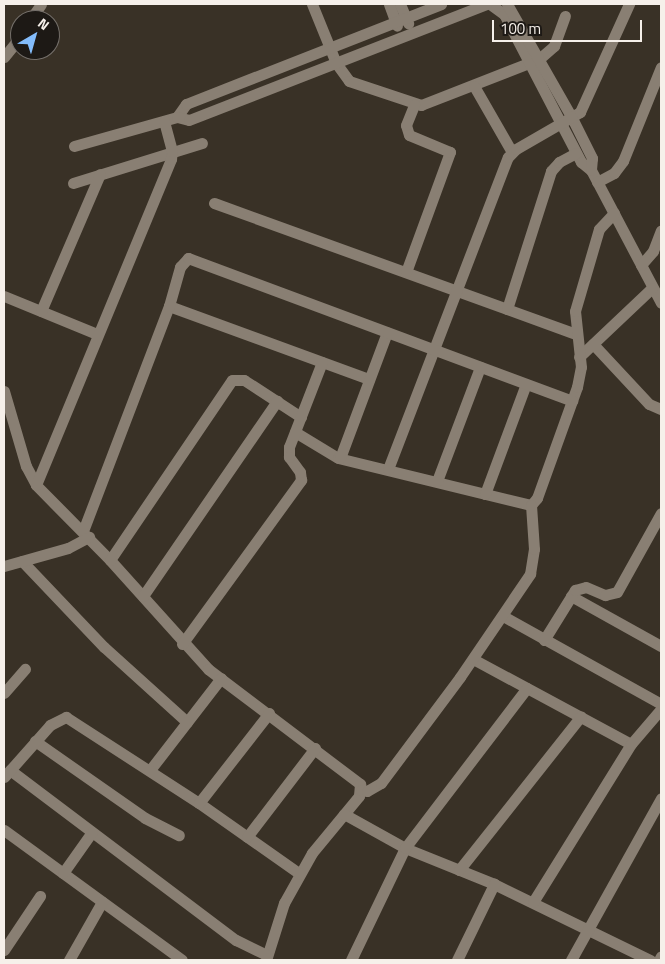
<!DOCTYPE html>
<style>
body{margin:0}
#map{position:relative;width:665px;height:964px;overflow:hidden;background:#393126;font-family:"Titillium Web",sans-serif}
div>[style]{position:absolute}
.minor>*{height:11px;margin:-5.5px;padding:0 5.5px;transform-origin:5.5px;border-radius:5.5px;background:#897f73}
span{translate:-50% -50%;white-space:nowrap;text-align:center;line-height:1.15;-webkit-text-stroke:4px #1d1915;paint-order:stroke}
.frame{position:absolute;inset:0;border:5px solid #f6f0ea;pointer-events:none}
.north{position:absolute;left:10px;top:10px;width:50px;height:50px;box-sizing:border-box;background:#1d1915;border:1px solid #746f6a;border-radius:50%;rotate:38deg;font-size:14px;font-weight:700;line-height:20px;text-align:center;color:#f6f0ea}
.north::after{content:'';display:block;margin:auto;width:18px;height:22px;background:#83bcfb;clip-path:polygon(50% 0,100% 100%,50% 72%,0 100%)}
.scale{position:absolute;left:492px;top:20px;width:150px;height:22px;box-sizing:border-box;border:2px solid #f6f0ea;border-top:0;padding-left:6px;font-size:15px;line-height:18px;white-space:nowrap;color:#f6f0ea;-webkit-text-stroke:4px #1d1915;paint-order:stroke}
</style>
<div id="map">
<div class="minor">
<i style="left:312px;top:4px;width:64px;rotate:67.9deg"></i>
<i style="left:336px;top:63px;width:22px;rotate:54deg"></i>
<i style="left:349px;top:81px;width:76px;rotate:18.4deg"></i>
<i style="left:421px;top:105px;width:127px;rotate:-21.3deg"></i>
<i style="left:539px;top:59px;width:20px;rotate:-41deg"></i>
<i style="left:554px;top:46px;width:32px;rotate:-70deg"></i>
<i style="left:389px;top:4px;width:23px;rotate:70deg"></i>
<i style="left:400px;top:4px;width:21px;rotate:67deg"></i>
<i style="left:490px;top:4px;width:17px;rotate:36deg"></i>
<i style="left:504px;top:14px;width:167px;rotate:62.5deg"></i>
<i style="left:581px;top:162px;width:13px;rotate:39deg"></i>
<i style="left:591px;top:170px;width:150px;rotate:62.2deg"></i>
<i style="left:507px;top:4px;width:131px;rotate:60.3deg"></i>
<i style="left:572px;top:118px;width:45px;rotate:63.4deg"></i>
<i style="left:592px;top:158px;width:12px;rotate:95deg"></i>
<i style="left:30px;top:20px;width:19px;rotate:-55deg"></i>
<i style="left:4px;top:57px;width:26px;rotate:-51deg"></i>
<i style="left:474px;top:86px;width:76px;rotate:60.1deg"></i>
<i style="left:177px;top:117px;width:16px;rotate:-55deg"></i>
<i style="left:186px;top:104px;width:274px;rotate:-21.4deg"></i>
<i style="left:74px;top:146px;width:107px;rotate:-15.7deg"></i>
<i style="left:177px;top:117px;width:12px;rotate:14deg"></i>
<i style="left:189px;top:120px;width:319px;rotate:-21.3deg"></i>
<i style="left:597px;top:182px;width:19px;rotate:-28deg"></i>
<i style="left:614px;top:173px;width:15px;rotate:-53deg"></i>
<i style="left:623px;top:161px;width:101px;rotate:-68deg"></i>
<i style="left:73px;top:183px;width:135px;rotate:-17.2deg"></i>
<i style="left:214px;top:203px;width:384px;rotate:19.9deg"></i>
<i style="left:641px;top:265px;width:18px;rotate:-49deg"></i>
<i style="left:653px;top:251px;width:22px;rotate:-69deg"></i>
<i style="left:406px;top:272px;width:128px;rotate:-69.9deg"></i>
<i style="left:450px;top:152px;width:44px;rotate:-157.5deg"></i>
<i style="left:409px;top:135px;width:10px;rotate:-107deg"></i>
<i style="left:406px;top:125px;width:22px;rotate:-68deg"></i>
<i style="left:4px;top:296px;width:100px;rotate:22.2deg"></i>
<i style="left:169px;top:306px;width:213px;rotate:20.1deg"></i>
<i style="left:507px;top:309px;width:145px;rotate:-72.3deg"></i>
<i style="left:551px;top:171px;width:12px;rotate:-48deg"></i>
<i style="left:559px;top:162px;width:19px;rotate:-28deg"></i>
<i style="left:41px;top:311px;width:149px;rotate:-66.7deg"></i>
<i style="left:593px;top:344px;width:82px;rotate:47deg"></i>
<i style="left:649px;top:404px;width:13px;rotate:23deg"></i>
<i style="left:579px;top:357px;width:100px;rotate:-43.4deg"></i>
<i style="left:4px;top:391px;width:78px;rotate:73.7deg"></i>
<i style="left:26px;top:466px;width:21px;rotate:62deg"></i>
<i style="left:36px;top:485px;width:105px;rotate:45.4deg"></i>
<i style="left:110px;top:560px;width:147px;rotate:48deg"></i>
<i style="left:208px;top:669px;width:191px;rotate:37.1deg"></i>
<i style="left:360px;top:784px;width:12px;rotate:95deg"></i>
<i style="left:359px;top:796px;width:74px;rotate:129.5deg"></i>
<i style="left:312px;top:853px;width:57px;rotate:119.2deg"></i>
<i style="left:284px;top:903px;width:60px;rotate:107.5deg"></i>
<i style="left:295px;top:432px;width:50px;rotate:31.2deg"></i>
<i style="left:338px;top:458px;width:199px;rotate:13.7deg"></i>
<i style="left:531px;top:505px;width:9px;rotate:-49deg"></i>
<i style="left:537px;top:498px;width:118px;rotate:-70.2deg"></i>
<i style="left:577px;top:387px;width:20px;rotate:-79deg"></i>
<i style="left:581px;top:367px;width:56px;rotate:-96.1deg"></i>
<i style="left:575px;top:311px;width:85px;rotate:-73.7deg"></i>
<i style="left:599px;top:229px;width:22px;rotate:-47deg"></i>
<i style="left:340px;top:458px;width:134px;rotate:-69.5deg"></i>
<i style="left:388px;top:469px;width:334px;rotate:-69deg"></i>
<i style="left:508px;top:157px;width:11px;rotate:-45deg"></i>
<i style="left:516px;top:149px;width:74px;rotate:-30deg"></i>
<i style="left:580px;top:112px;width:119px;rotate:-65.6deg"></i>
<i style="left:437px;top:481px;width:122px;rotate:-69.3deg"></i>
<i style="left:36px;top:485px;width:353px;rotate:-67.5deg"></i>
<i style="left:171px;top:159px;width:8px;rotate:-83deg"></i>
<i style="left:172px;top:151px;width:31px;rotate:-105deg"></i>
<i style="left:485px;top:494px;width:117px;rotate:-69.6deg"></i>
<i style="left:83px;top:531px;width:241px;rotate:-69.1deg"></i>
<i style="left:169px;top:306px;width:41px;rotate:-74.2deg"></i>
<i style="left:180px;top:267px;width:12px;rotate:-48deg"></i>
<i style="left:188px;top:258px;width:410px;rotate:20.4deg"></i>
<i style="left:110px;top:560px;width:217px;rotate:-55.9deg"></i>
<i style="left:232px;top:380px;width:12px"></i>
<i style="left:244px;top:380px;width:68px;rotate:33deg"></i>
<i style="left:22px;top:561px;width:119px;rotate:46.4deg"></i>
<i style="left:104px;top:647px;width:112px;rotate:42.1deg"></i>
<i style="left:4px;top:566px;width:66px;rotate:-15.7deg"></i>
<i style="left:68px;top:548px;width:24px;rotate:-28deg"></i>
<i style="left:143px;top:596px;width:237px;rotate:-55.5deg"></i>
<i style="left:571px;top:596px;width:103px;rotate:29.1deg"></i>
<i style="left:503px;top:616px;width:181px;rotate:29.1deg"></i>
<i style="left:544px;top:640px;width:59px;rotate:-58.2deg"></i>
<i style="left:575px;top:590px;width:11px;rotate:-15deg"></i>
<i style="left:586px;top:587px;width:21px;rotate:23deg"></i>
<i style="left:605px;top:595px;width:12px;rotate:-14deg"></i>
<i style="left:617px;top:592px;width:90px;rotate:-60.9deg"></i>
<i style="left:182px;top:644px;width:203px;rotate:-54deg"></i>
<i style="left:301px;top:480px;width:8px;rotate:-97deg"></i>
<i style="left:300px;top:472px;width:19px;rotate:-126deg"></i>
<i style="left:289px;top:457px;width:10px;rotate:-90deg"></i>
<i style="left:289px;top:447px;width:91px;rotate:-68.8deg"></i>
<i style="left:473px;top:659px;width:179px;rotate:28.3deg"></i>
<i style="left:4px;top:693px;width:32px;rotate:-49deg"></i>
<i style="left:35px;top:741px;width:134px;rotate:35deg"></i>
<i style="left:145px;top:818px;width:38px;rotate:27deg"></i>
<i style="left:10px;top:770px;width:283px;rotate:37deg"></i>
<i style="left:236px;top:940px;width:34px;rotate:26deg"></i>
<i style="left:150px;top:770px;width:116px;rotate:-52.3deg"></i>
<i style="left:4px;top:777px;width:69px;rotate:-48.5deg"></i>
<i style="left:50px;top:725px;width:18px;rotate:-27deg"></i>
<i style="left:66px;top:717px;width:158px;rotate:32.9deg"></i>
<i style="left:199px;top:803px;width:123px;rotate:35.1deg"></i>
<i style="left:361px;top:790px;width:6px;rotate:9deg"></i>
<i style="left:367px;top:791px;width:16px;rotate:-30deg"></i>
<i style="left:381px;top:783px;width:132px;rotate:-53.3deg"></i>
<i style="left:460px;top:677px;width:125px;rotate:-55.8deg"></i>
<i style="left:530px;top:574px;width:25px;rotate:-81deg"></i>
<i style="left:534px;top:549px;width:44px;rotate:-93.9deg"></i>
<i style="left:199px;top:803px;width:114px;rotate:-52.1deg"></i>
<i style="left:344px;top:814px;width:70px;rotate:29.1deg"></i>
<i style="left:405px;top:848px;width:96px;rotate:22deg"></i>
<i style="left:494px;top:884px;width:174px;rotate:26deg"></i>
<i style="left:4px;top:830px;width:220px;rotate:36.1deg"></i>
<i style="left:247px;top:837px;width:112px;rotate:-52.6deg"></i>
<i style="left:459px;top:870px;width:196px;rotate:-51.6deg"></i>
<i style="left:63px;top:873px;width:50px;rotate:-54.7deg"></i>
<i style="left:533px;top:902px;width:186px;rotate:-58.2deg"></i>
<i style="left:631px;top:744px;width:46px;rotate:-49.4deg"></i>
<i style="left:4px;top:950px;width:65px;rotate:-56.3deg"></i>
<i style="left:69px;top:960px;width:67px;rotate:-60.4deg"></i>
<i style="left:351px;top:960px;width:124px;rotate:-64.3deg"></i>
<i style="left:405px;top:848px;width:201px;rotate:-52.7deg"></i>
<i style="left:457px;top:960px;width:85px;rotate:-64deg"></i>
<i style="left:571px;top:960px;width:185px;rotate:-60.9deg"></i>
<i style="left:659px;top:960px;width:4px;rotate:-63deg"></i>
</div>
<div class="frame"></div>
<div class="north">N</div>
<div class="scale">100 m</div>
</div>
